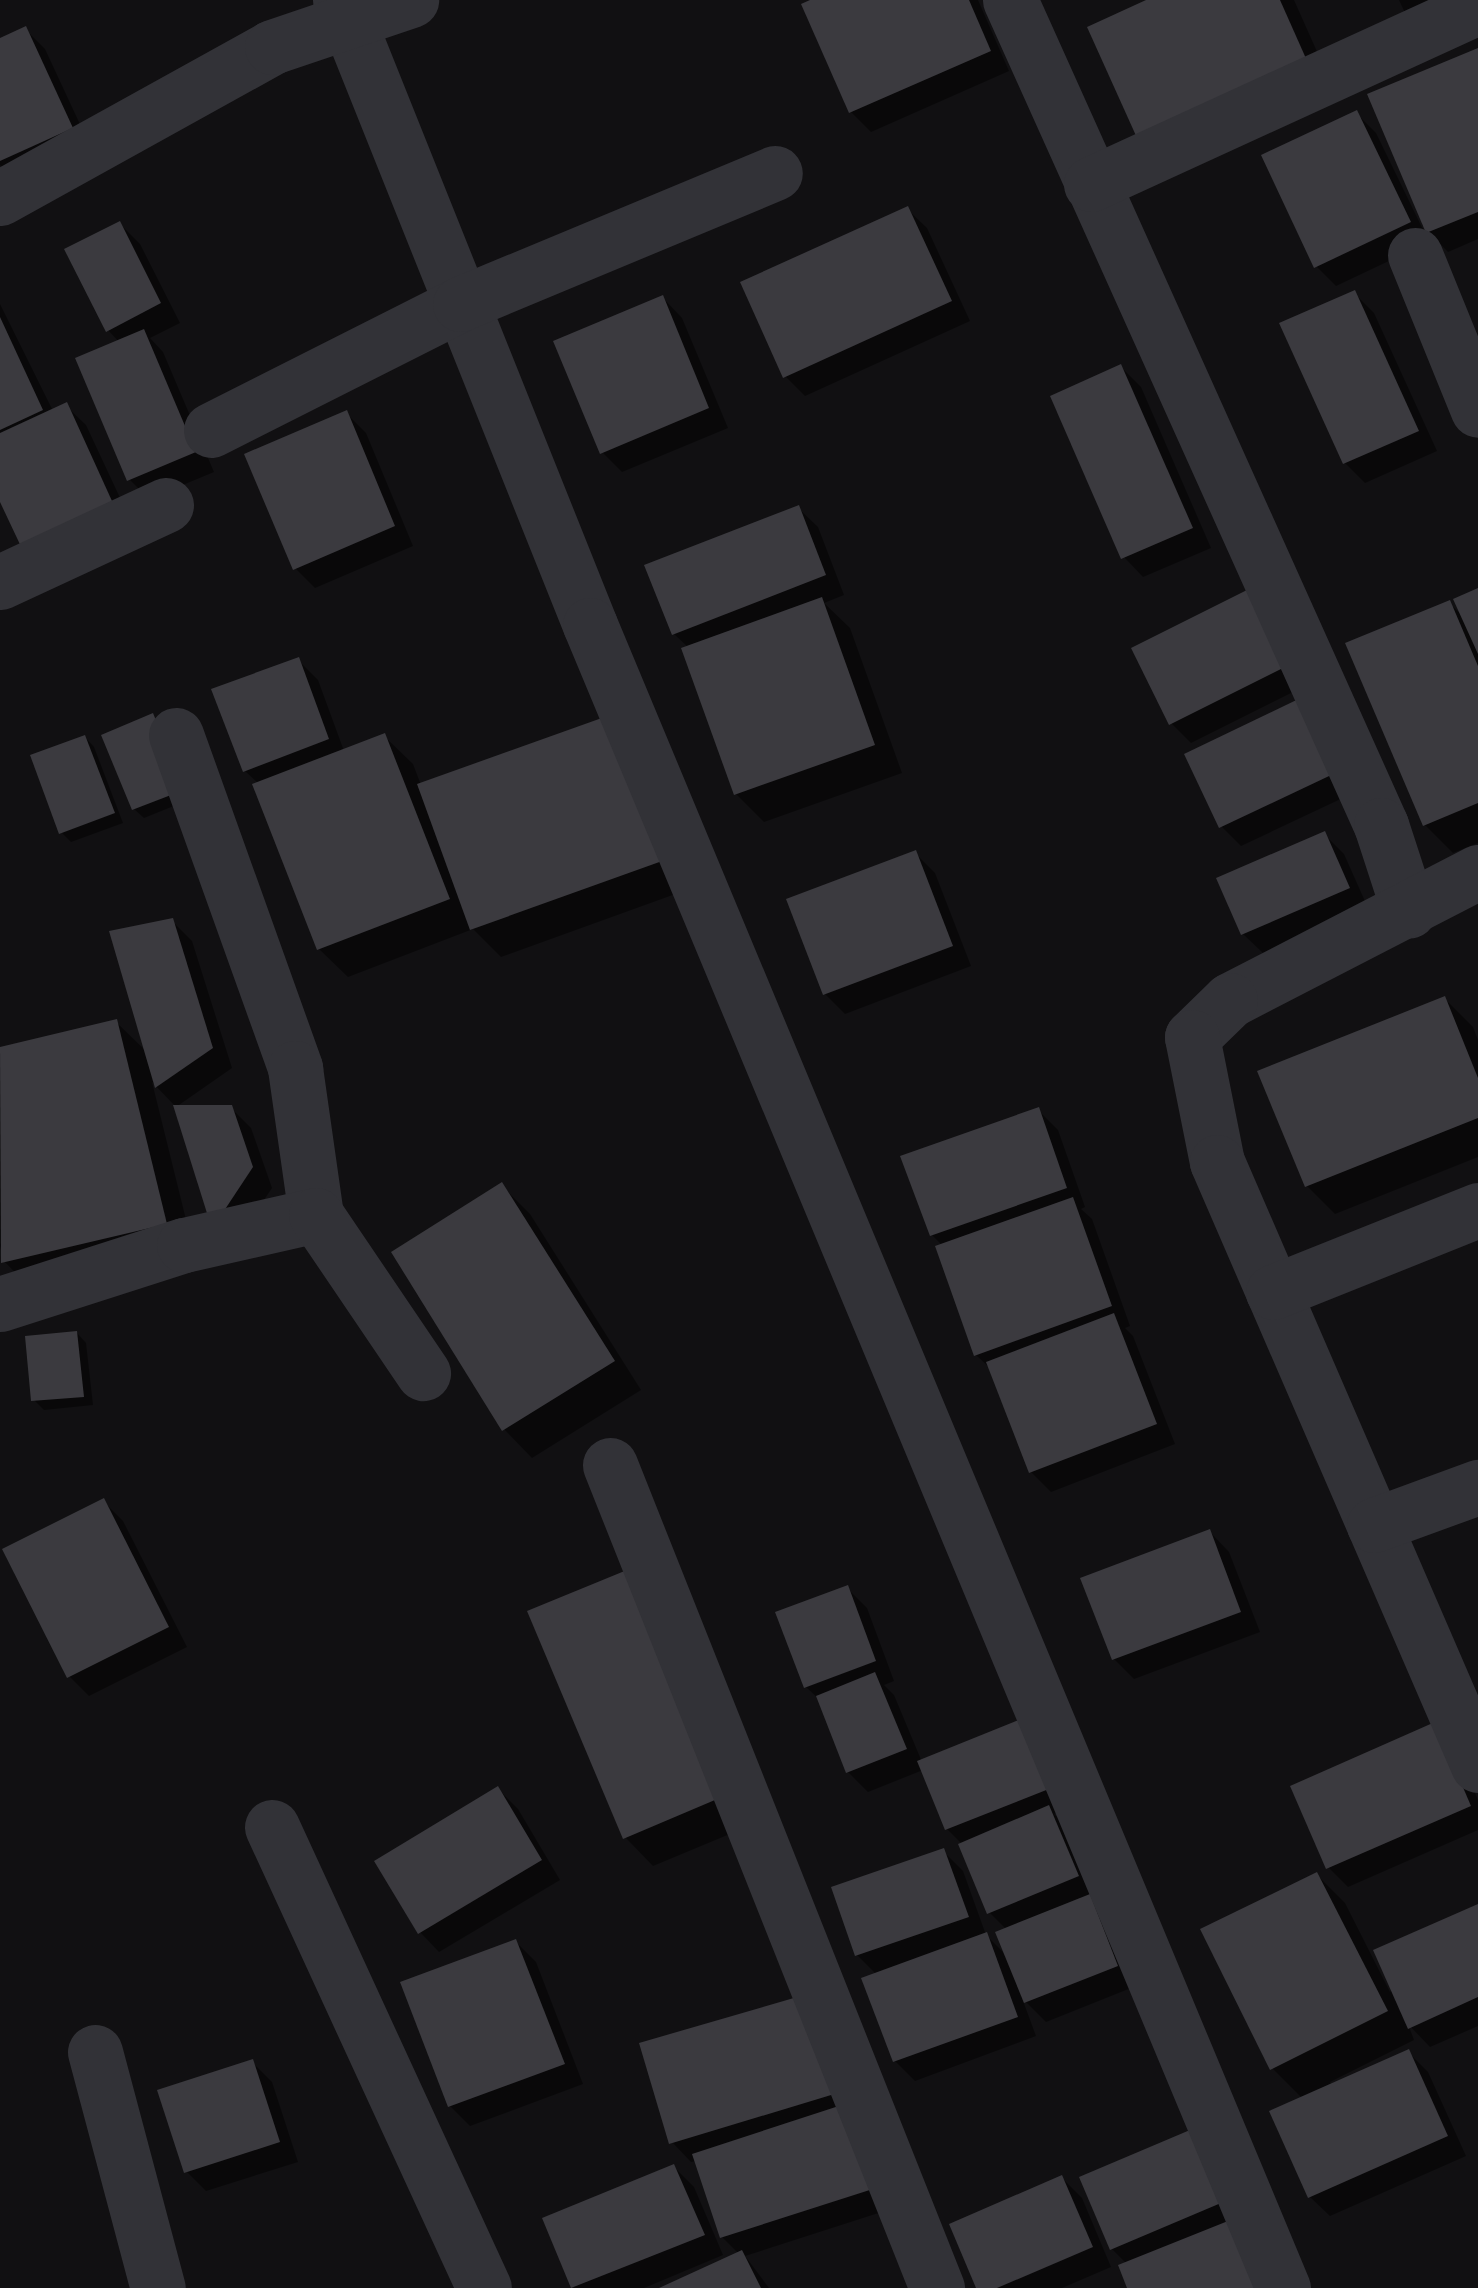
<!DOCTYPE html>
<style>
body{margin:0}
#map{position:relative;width:1478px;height:2288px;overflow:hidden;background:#111012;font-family:Cabin,sans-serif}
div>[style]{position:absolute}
.shadow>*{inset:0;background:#0007}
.building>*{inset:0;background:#3b3a3f}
.street>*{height:55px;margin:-27.5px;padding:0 27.5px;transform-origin:27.5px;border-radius:27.5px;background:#323237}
span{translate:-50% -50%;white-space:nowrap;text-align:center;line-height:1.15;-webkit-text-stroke:10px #0c0c0d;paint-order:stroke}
</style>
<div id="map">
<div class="shadow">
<i style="clip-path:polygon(816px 0,978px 0,1009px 71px,871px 132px,851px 112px)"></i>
<i style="clip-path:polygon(1152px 0,1294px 0,1339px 101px,1173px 176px)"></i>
<i style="clip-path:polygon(1399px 0,1464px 0,1413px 30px)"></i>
<i style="clip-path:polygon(25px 29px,45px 49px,91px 148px,17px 182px,0 165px,0 40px)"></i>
<i style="clip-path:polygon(1478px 51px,1478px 239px,1448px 252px,1422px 225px)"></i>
<i style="clip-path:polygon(1356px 113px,1376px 133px,1429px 242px,1336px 286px,1316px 266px)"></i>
<i style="clip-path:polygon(907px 209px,927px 228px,970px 321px,805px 396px,785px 376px)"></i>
<i style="clip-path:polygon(120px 224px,140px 244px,180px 323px,150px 338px,163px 352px,214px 472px,149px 499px,129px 479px,119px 342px,108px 330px)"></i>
<i style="clip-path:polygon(1354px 293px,1374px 313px,1437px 451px,1365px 483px,1345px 463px)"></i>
<i style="clip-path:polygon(663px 298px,682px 318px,728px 428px,622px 472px,602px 452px)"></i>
<i style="clip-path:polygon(0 304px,53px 411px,66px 406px,86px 425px,136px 532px,0 497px)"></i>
<i style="clip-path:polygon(1121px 367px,1141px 387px,1211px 548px,1143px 577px,1124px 557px)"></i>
<i style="clip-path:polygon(346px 413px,366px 433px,413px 546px,315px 588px,295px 568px)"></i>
<i style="clip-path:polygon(798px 508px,818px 527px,844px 595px,824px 603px,850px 628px,902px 773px,764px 822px,736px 794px,689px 648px,674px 634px)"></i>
<i style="clip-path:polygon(1258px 587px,1315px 681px,1191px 743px,1171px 723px)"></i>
<i style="clip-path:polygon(1478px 590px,1478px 843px,1453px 853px,1425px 825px,1449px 603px,1464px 617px)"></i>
<i style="clip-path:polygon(298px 660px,318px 680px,344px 751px,384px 736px,413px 764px,421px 785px,613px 717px,692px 888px,501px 957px,473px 929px,348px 977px,319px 949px,259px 784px,245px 771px)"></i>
<i style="clip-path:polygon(1310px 696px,1364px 788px,1241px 846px,1221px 826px)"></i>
<i style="clip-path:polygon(105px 736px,191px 799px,144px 818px,134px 809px)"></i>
<i style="clip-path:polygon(85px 737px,94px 747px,123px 823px,71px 842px,61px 832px)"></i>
<i style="clip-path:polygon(1324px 834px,1344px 854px,1368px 908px,1263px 953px,1243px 934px)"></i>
<i style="clip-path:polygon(915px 853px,935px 873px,971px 966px,845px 1014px,825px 994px)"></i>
<i style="clip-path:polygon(172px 921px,192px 941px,232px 1068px,176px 1107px,152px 1082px,194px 1252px,32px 1290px,4px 1261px,0 1246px,0 1050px,116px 1022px,148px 1053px)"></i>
<i style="clip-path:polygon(1444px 998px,1473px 1027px,1478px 1040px,1478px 1157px,1335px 1214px,1307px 1186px)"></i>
<i style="clip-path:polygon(177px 1108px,231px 1108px,251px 1128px,272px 1188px,233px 1246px)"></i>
<i style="clip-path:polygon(1038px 1110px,1058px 1130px,1085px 1207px,1081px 1209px,1092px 1219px,1130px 1326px,1125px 1328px,1133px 1336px,1175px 1444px,1051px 1492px,1031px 1472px,992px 1370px,976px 1355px,943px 1246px,932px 1235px)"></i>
<i style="clip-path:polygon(502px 1186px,530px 1214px,641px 1390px,532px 1458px,504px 1429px)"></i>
<i style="clip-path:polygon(77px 1333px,86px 1343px,93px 1405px,44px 1410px,34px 1400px)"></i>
<i style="clip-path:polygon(104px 1502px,123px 1521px,187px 1647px,89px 1696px,69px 1676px)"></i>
<i style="clip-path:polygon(1210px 1532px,1229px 1552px,1260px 1632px,1134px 1679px,1114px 1659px)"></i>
<i style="clip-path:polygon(847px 1588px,867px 1608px,894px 1681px,884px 1685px,894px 1695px,922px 1762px,1035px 1716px,1082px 1803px,1054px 1814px,1069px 1828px,1136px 1986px,1046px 2022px,1022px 1998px,1036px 2036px,915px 2081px,895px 2061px,877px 1975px,857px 1955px,943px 1851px,963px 1871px,986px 1935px,1007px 1956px,1007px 1930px,989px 1912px,963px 1845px,947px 1829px,923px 1770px,868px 1792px,848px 1772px,821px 1701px,806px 1687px)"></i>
<i style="clip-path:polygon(530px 1613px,749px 1826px,653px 1866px,625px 1837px)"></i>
<i style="clip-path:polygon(1455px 1745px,1478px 1800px,1478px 1830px,1348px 1887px,1328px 1867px)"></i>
<i style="clip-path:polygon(498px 1789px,518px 1809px,560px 1880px,439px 1952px,420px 1932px)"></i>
<i style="clip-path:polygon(1317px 1875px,1345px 1903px,1390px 1992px,1478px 1907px,1478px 2026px,1430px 2047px,1408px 2024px,1414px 2040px,1330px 2082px,1332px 2086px,1408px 2052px,1428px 2072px,1466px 2156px,1330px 2216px,1310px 2197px,1303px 2099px,1273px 2069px)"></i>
<i style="clip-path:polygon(516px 1942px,536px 1962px,583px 2084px,470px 2126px,450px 2106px)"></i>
<i style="clip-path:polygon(810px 1996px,894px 2208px,745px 2256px,769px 2288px,665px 2288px,739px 2254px,722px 2237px,697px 2161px,691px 2162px,672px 2142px)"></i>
<i style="clip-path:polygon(252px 2062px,272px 2082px,298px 2162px,206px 2191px,187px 2172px)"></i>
<i style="clip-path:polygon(1189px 2133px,1282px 2288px,1129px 2288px,1127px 2264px,1112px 2249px)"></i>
<i style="clip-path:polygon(674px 2167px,694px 2187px,723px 2255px,644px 2288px,574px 2288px,546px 2220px)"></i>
<i style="clip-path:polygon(1062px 2178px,1082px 2198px,1111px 2267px,1062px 2288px,979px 2288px)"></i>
</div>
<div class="building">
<i style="clip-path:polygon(810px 0,969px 0,991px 51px,849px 113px,801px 4px)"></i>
<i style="clip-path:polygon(1146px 0,1280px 0,1312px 72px,1142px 149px,1087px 27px)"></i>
<i style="clip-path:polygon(26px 26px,73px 128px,0 161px,0 38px)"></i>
<i style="clip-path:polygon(1478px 48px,1478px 212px,1426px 233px,1367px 94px)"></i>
<i style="clip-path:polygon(1357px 110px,1411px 222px,1314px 268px,1261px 155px)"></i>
<i style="clip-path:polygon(908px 206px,952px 301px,783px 378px,740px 282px)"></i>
<i style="clip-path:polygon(120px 221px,161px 303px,106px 332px,64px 249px)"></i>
<i style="clip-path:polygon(1355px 290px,1419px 431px,1343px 464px,1279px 323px)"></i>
<i style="clip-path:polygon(663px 295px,709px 408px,600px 454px,553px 341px)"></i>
<i style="clip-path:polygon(0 317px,43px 410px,0 430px)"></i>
<i style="clip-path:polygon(144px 329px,196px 452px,127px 481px,75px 358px)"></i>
<i style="clip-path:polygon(1121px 364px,1193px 528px,1121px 559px,1050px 396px)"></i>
<i style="clip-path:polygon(67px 402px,117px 512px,25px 555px,0 502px,0 433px)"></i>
<i style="clip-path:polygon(347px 410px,395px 526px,293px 570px,244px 454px)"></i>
<i style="clip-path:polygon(799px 505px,826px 575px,672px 635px,644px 565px)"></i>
<i style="clip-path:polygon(1259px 584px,1297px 661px,1169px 725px,1131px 648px)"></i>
<i style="clip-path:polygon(1478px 588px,1478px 654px,1453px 599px)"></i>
<i style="clip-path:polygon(822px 597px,875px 745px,734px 795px,681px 648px)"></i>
<i style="clip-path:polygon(1450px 600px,1478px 666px,1478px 803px,1423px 826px,1345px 643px)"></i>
<i style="clip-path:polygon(299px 657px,329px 739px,243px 772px,211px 689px)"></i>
<i style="clip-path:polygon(1311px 693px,1346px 768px,1219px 828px,1184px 754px)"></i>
<i style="clip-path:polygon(153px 713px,184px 790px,132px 810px,101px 735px)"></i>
<i style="clip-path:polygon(613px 714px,665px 860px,470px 930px,417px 784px)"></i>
<i style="clip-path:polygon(385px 733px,450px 899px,317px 950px,252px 784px)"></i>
<i style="clip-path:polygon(85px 735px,115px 813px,59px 834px,30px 755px)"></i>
<i style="clip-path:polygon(1325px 831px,1350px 888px,1241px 935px,1216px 878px)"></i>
<i style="clip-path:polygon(916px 850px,953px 946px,823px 995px,786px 899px)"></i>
<i style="clip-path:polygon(173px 918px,213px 1048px,155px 1088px,109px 931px)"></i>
<i style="clip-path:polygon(1445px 996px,1478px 1078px,1478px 1118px,1305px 1187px,1257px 1071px)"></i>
<i style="clip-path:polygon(117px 1019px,167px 1224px,1px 1263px,0 1047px)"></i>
<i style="clip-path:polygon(173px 1105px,232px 1105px,253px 1167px,212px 1229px)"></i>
<i style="clip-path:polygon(1039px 1107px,1067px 1188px,930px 1236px,900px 1156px)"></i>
<i style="clip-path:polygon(502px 1182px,615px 1361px,502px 1431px,391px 1252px)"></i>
<i style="clip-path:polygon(1073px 1197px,1112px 1306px,974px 1356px,935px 1246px)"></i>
<i style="clip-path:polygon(1114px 1313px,1157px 1424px,1029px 1473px,986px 1362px)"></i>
<i style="clip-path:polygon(77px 1331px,84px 1397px,31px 1401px,25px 1336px)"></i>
<i style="clip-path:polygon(104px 1498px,169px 1627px,67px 1678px,2px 1549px)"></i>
<i style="clip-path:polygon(1210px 1529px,1241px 1612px,1112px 1660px,1080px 1578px)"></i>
<i style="clip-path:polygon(627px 1570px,722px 1797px,623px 1839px,527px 1611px)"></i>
<i style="clip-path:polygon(848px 1585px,876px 1661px,804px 1688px,775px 1612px)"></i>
<i style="clip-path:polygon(875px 1672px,907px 1749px,846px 1773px,816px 1696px)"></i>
<i style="clip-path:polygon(1036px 1713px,1064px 1783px,945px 1830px,917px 1761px)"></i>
<i style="clip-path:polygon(1435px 1722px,1471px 1806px,1326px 1869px,1290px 1786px)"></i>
<i style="clip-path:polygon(498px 1786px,542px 1860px,418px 1934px,374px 1861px)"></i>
<i style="clip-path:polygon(1049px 1805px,1079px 1876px,987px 1914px,958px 1844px)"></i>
<i style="clip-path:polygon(944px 1848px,969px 1917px,855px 1956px,831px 1887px)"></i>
<i style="clip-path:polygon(1317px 1872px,1388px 2011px,1270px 2070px,1200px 1929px)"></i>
<i style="clip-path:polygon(1090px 1894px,1118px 1966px,1024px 2003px,995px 1932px)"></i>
<i style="clip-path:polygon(1478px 1904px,1478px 1997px,1408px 2029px,1373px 1950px)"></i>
<i style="clip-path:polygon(987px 1932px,1018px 2017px,893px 2062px,861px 1978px)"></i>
<i style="clip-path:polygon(516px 1939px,565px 2064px,448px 2107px,400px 1982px)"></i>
<i style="clip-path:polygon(811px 1993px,841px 2092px,669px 2144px,639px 2043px)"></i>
<i style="clip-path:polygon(1409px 2049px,1448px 2136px,1308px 2198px,1269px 2111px)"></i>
<i style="clip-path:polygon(253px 2059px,280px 2142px,184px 2173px,157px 2090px)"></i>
<i style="clip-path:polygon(848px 2103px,876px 2188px,720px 2238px,692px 2154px)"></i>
<i style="clip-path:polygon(1190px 2130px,1221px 2203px,1110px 2250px,1079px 2177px)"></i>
<i style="clip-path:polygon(674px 2164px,705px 2235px,571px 2288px,542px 2218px)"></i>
<i style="clip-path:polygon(1062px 2175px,1093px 2247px,997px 2288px,976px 2288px,949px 2224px)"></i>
<i style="clip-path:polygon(1238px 2217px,1266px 2288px,1127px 2288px,1118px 2265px)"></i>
<i style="clip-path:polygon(742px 2250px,761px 2288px,659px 2288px)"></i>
</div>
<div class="street">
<i style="left:340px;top:0;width:673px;rotate:68.2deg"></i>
<i style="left:590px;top:625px;width:1802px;rotate:67.38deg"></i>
<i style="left:1010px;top:0;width:905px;rotate:65.79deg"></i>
<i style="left:1381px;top:825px;width:90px;rotate:72deg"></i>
<i style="left:1091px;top:184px;width:416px;rotate:-24.6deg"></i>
<i style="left:0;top:198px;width:311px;rotate:-29deg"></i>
<i style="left:272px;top:47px;width:147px;rotate:-18.7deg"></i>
<i style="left:1415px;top:255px;width:167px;rotate:67.9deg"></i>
<i style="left:211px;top:430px;width:279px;rotate:-26.8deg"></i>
<i style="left:460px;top:304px;width:341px;rotate:-22.6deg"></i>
<i style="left:0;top:582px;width:183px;rotate:-24.9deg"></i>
<i style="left:176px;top:735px;width:354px;rotate:70.3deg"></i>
<i style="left:295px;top:1068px;width:148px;rotate:81.9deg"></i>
<i style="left:1478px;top:872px;width:279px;rotate:152.7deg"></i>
<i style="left:1230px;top:1000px;width:53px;rotate:135.8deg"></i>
<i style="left:1192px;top:1037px;width:127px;rotate:78.7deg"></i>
<i style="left:1217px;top:1162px;width:657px;rotate:66.6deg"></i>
<i style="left:1273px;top:1292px;width:221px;rotate:-21.8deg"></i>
<i style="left:0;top:1304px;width:193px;rotate:-17.8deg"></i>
<i style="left:184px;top:1245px;width:135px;rotate:-12.8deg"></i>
<i style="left:316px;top:1215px;width:191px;rotate:55.9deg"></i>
<i style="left:610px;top:1465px;width:886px;rotate:68.33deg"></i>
<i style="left:1374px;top:1525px;width:111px;rotate:-20.1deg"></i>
<i style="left:272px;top:1827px;width:507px;rotate:65.3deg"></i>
<i style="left:95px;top:2052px;width:244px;rotate:75.1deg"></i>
</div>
</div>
